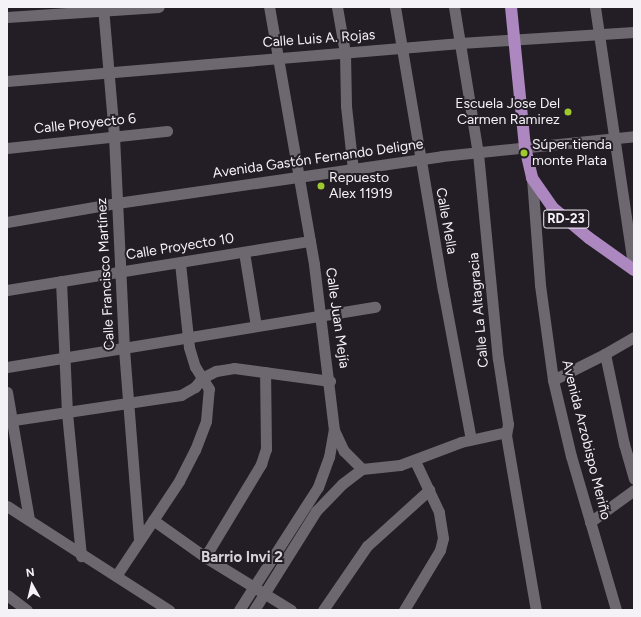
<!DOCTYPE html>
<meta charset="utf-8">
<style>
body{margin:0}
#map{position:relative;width:641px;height:617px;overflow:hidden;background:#231e25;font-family:Figtree,sans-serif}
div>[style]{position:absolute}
.minor>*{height:11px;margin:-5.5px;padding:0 5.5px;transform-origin:5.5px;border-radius:5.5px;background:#6d6870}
.major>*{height:12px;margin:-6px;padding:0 6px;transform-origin:6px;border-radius:6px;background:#ad87c0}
.dots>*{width:11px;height:11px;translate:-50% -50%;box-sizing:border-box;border:2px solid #231e25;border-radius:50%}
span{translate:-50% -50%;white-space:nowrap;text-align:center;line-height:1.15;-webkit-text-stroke:4px #231e25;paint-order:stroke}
.shield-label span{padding:1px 3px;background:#231e25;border:1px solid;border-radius:3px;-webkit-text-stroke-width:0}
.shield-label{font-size:13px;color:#f5f2f7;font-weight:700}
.street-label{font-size:14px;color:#f5f2f7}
.poi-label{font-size:14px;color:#f5f2f7}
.right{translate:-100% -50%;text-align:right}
.left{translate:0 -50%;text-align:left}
.neighbourhood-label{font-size:15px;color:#d8d2db;font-weight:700}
.frame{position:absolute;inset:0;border:8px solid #f5f2f7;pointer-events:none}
.north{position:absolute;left:12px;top:565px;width:40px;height:40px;-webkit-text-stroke:3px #231e25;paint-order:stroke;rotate:352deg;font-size:11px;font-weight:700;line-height:16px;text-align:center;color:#f5f2f7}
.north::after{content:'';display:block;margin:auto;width:14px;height:18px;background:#f5f2f7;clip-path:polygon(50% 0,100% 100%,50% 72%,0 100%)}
</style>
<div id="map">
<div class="minor">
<i style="left:103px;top:7px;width:129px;rotate:85.1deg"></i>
<i style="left:114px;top:136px;width:213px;rotate:87.3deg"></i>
<i style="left:124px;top:349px;width:192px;rotate:85.5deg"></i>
<i style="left:337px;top:7px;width:47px;rotate:80.1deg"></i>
<i style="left:345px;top:53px;width:53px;rotate:88.9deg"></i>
<i style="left:346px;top:106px;width:63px;rotate:83.7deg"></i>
<i style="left:395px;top:7px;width:287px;rotate:80.4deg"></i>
<i style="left:443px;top:290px;width:152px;rotate:79.4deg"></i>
<i style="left:454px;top:7px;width:148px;rotate:80.7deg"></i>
<i style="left:478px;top:153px;width:207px;rotate:84.5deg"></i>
<i style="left:498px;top:359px;width:66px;rotate:81.3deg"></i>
<i style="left:508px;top:424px;width:11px;rotate:100deg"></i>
<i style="left:506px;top:435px;width:178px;rotate:80.3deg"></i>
<i style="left:595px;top:7px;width:266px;rotate:81.6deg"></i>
<i style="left:7px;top:17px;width:152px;rotate:-3.8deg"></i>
<i style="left:7px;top:81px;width:455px;rotate:-4.8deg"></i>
<i style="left:460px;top:43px;width:174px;rotate:-3.6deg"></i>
<i style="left:7px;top:148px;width:161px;rotate:-6.1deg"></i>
<i style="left:532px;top:178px;width:107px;rotate:85.7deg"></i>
<i style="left:540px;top:285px;width:96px;rotate:82.2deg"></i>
<i style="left:553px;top:380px;width:78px;rotate:76.7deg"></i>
<i style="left:571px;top:456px;width:160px;rotate:73.7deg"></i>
<i style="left:7px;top:222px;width:112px;rotate:-9.8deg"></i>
<i style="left:117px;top:203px;width:328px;rotate:-8.2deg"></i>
<i style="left:442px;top:156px;width:193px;rotate:-5.9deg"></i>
<i style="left:244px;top:252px;width:75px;rotate:80.8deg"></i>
<i style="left:61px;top:281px;width:132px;rotate:87.4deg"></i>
<i style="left:67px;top:413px;width:144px;rotate:84.4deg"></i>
<i style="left:7px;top:290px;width:307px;rotate:-9.2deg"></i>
<i style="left:634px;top:337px;width:34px;rotate:150deg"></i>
<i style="left:605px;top:354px;width:92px;rotate:78.1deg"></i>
<i style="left:624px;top:444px;width:36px;rotate:74deg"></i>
<i style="left:7px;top:367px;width:373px;rotate:-9.3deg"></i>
<i style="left:553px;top:380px;width:58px;rotate:-26.6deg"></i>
<i style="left:7px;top:392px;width:130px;rotate:80.2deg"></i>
<i style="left:7px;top:421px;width:176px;rotate:-8.5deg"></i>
<i style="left:181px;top:395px;width:16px;rotate:-30deg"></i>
<i style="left:195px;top:387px;width:11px;rotate:-52deg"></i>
<i style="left:202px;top:378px;width:16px;rotate:-27deg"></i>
<i style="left:216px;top:371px;width:18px;rotate:-9deg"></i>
<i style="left:234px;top:368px;width:97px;rotate:7.7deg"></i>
<i style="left:334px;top:430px;width:23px;rotate:65deg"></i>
<i style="left:344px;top:451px;width:25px;rotate:45deg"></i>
<i style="left:362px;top:469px;width:38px;rotate:-6deg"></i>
<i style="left:400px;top:465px;width:65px;rotate:-20.7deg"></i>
<i style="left:461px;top:442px;width:46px;rotate:-12.5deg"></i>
<i style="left:7px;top:506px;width:193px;rotate:32.7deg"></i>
<i style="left:153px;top:520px;width:64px;rotate:35.4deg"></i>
<i style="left:205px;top:557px;width:101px;rotate:31.6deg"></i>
<i style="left:590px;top:522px;width:54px;rotate:-36deg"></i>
<i style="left:205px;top:557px;width:109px;rotate:-58.9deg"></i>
<i style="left:261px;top:464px;width:16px;rotate:-72deg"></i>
<i style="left:266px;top:449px;width:77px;rotate:-90.7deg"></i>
<i style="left:116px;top:576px;width:114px;rotate:-56.4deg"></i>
<i style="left:179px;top:481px;width:35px;rotate:-63deg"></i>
<i style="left:195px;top:450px;width:31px;rotate:-69deg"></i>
<i style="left:206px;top:421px;width:32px;rotate:-85deg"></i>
<i style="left:209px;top:389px;width:26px;rotate:-122deg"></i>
<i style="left:195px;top:367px;width:21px;rotate:-107deg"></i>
<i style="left:189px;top:347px;width:84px;rotate:-96.1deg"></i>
<i style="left:7px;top:595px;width:25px;rotate:37deg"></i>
<i style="left:239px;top:610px;width:146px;rotate:-57.3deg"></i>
<i style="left:318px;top:487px;width:32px;rotate:-70deg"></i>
<i style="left:329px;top:457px;width:27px;rotate:-80deg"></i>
<i style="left:334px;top:430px;width:167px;rotate:-96.9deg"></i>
<i style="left:314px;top:264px;width:261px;rotate:-99.9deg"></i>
<i style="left:254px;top:610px;width:117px;rotate:-57.9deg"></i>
<i style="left:316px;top:511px;width:37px;rotate:-46deg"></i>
<i style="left:342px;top:484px;width:25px;rotate:-37deg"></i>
<i style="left:323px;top:610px;width:78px;rotate:-55.5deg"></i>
<i style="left:367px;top:546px;width:84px;rotate:-42.1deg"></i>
<i style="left:404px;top:610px;width:70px;rotate:-59deg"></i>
<i style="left:440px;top:550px;width:12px;rotate:-76deg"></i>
<i style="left:443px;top:538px;width:26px;rotate:-99deg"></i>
<i style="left:439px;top:512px;width:56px;rotate:-115.2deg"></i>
</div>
<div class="major">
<i style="left:511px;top:7px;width:141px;rotate:84.3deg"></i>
<i style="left:525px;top:147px;width:32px;rotate:77deg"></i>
<i style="left:532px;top:178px;width:35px;rotate:55deg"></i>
<i style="left:552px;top:207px;width:48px;rotate:40deg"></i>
<i style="left:589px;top:238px;width:55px;rotate:35.4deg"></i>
</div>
<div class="dots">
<i style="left:568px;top:112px;background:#9fca2d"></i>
<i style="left:524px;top:153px;background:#9fca2d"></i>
<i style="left:321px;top:186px;background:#9fca2d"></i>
</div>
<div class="shield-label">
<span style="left:566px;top:219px">RD-23</span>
</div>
<div class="street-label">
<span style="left:319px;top:39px;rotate:-4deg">Calle Luis A. Rojas</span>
<span style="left:85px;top:124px;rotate:-6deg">Calle Proyecto 6</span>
<span style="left:318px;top:159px;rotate:-8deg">Avenida Gastón Fernando Deligne</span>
<span style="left:446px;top:221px;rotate:80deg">Calle Mella</span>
<span style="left:180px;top:247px;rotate:-9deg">Calle Proyecto 10</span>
<span style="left:106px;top:274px;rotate:-93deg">Calle Francisco Martínez</span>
<span style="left:479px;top:310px;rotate:-95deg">Calle La Altagracia</span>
<span style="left:337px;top:318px;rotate:82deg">Calle Juan Mejía</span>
<span style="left:586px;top:440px;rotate:76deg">Avenida Arzobispo Meriño</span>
</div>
<div class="poi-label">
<span class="right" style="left:560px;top:112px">Escuela Jose Del<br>Carmen Ramirez</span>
<span class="left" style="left:532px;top:153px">Súper tienda<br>monte Plata</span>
<span class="left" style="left:329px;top:186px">Repuesto<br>Alex 11919</span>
</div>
<div class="neighbourhood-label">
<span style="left:242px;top:558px">Barrio Invi 2</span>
</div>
<div class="frame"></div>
<div class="north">N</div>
</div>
